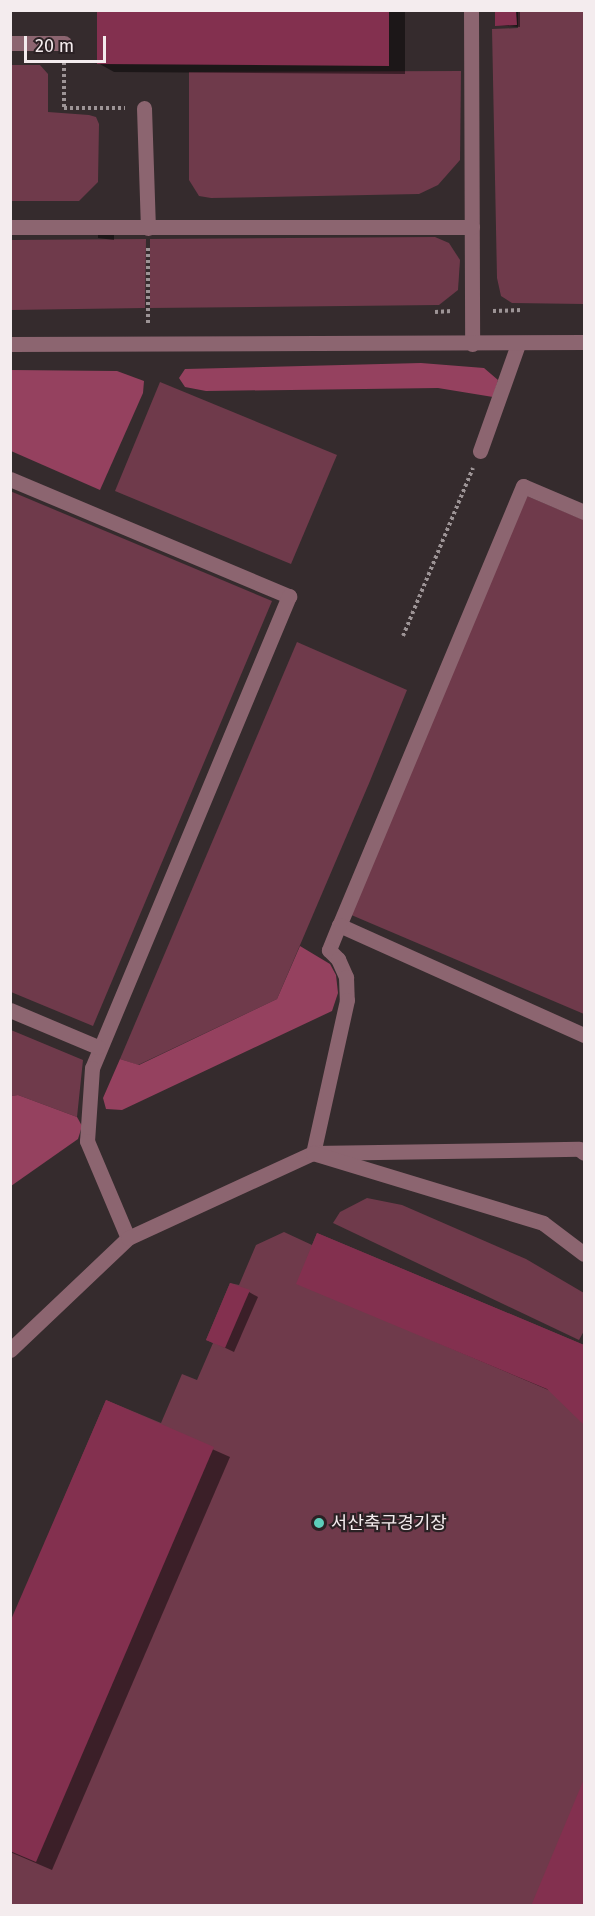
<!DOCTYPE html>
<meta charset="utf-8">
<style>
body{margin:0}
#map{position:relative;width:595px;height:1916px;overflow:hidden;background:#352b2d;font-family:"Fira Sans","Noto Sans KR",sans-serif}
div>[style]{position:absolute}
.green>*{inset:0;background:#6f3a4b}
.forest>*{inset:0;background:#95415f}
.shadow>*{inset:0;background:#0007}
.building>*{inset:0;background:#83304f}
.path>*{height:4px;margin-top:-2px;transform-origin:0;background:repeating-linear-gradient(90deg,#9d9496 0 3px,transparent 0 6px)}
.lane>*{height:15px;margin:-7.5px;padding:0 7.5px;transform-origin:7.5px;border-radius:7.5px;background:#8c6570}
.street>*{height:15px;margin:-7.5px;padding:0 7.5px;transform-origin:7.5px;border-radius:7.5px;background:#8c6570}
.dots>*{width:16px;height:16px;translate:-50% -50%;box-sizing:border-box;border:3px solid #2b2124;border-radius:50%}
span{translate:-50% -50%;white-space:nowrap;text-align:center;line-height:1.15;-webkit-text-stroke:4.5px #2b2124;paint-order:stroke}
.poi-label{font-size:18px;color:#f4ecee}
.left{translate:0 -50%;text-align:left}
.frame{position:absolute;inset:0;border:12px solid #f4ecee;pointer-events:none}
.scale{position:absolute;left:24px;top:36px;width:82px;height:27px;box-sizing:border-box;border:3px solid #f4ecee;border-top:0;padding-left:8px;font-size:18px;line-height:21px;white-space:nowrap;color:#f4ecee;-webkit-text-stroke:4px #2b2124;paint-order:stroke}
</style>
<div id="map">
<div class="green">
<i style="clip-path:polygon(518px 11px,584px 11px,584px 304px,512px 303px,501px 296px,497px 278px,492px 29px,518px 28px)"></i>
<i style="clip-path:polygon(40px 65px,48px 74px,48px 112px,89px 115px,96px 117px,99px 124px,98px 182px,79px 201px,11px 201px,11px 65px)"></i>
<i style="clip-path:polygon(461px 71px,460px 160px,438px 185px,419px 194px,211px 198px,199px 196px,189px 180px,189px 72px)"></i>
<i style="clip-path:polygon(435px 237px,449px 243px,460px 260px,458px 290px,439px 305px,150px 308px,150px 239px)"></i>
<i style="clip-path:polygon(146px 239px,145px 308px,11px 310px,11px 240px)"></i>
<i style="clip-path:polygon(160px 382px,337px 455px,291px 564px,115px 491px)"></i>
<i style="clip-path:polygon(10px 491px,272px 601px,93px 1026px,11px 992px)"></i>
<i style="clip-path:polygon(527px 496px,584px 520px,584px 1014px,349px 914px)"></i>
<i style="clip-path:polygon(297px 642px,407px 690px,370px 781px,277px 999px,138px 1065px,120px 1059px)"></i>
<i style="clip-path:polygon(11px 1030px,83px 1060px,77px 1117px,18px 1095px,11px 1096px)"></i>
<i style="clip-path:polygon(367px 1198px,402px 1205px,526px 1259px,584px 1293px,584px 1331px,579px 1340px,333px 1223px,340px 1212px)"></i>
<i style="clip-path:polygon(284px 1232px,312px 1245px,317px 1233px,584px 1345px,584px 1905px,11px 1906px,11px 1622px,106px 1400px,161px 1423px,182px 1374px,197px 1380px,213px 1343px,206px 1340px,230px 1283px,239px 1285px,256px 1245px)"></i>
</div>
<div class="forest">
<i style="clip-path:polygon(421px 363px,484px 368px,498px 380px,493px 397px,438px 388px,206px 391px,185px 387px,179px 378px,185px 369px)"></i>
<i style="clip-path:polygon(11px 370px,117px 371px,144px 381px,143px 393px,100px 490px,11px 451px)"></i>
<i style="clip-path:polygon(300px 946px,330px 964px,336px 975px,338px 993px,332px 1011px,122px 1110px,106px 1109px,103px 1098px,120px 1059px,139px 1065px,277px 999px)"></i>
<i style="clip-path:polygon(18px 1095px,77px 1117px,82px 1126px,78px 1139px,11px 1186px,11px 1096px)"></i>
</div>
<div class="shadow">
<i style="clip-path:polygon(98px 10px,405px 10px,405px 74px,114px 72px,98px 63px)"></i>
<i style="clip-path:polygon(496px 10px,520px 10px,520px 27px,497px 25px)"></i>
<i style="clip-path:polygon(98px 231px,114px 233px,114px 240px,98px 238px)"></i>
<i style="clip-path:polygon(318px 1235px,584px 1347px,584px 1424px,553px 1392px,298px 1283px)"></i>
<i style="clip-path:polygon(249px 1292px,258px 1297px,234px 1352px,217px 1344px)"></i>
<i style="clip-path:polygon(106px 1402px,230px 1457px,52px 1870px,10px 1852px,10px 1626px)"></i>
<i style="clip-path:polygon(584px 1783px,584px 1906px,533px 1906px)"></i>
</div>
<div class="building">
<i style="clip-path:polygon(97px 10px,389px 10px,389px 66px,97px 64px)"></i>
<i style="clip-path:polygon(495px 10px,516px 10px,517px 25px,495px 26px)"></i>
<i style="clip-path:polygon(317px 1233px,584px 1345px,584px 1425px,547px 1389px,296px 1284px)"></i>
<i style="clip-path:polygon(230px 1283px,250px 1290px,225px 1348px,206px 1340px)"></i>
<i style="clip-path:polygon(106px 1400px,214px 1447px,36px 1862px,10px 1851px,10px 1622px)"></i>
<i style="clip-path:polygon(584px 1779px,584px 1906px,531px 1906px)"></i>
</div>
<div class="path">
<i style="left:64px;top:62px;width:46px;rotate:90deg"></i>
<i style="left:64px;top:108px;width:61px"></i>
<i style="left:493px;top:311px;width:29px;rotate:-2deg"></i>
<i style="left:435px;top:312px;width:17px;rotate:-3deg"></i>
<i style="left:148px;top:323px;width:77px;rotate:-90deg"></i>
<i style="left:403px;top:636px;width:182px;rotate:-67.4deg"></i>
</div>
<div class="lane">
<i style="left:471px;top:10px;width:334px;rotate:89.8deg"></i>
<i style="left:10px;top:43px;width:54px"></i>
<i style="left:144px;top:108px;width:120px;rotate:88.1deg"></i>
<i style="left:10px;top:227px;width:462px"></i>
<i style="left:480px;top:451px;width:114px;rotate:-70.4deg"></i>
<i style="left:10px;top:479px;width:303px;rotate:22.8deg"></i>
<i style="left:289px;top:596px;width:511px;rotate:112.65deg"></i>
<i style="left:92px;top:1068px;width:73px;rotate:93.9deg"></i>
<i style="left:87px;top:1141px;width:105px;rotate:67.1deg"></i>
<i style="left:584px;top:512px;width:66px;rotate:-156.9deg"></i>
<i style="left:523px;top:486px;width:476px;rotate:112.7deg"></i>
<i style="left:339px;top:925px;width:269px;rotate:24.2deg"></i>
<i style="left:339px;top:925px;width:27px;rotate:112deg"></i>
<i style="left:329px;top:950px;width:13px;rotate:45deg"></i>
<i style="left:338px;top:959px;width:20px;rotate:66deg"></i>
<i style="left:346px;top:977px;width:23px;rotate:88deg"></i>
<i style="left:347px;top:1000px;width:157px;rotate:102.5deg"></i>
<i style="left:313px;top:1153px;width:266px;rotate:-0.9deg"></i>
<i style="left:579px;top:1149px;width:6px;rotate:39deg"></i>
<i style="left:10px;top:1010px;width:95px;rotate:22.8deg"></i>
<i style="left:10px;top:1350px;width:163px;rotate:-43.5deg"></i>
<i style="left:128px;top:1238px;width:204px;rotate:-24.7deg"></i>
<i style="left:313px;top:1153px;width:240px;rotate:16.9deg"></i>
<i style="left:543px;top:1223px;width:51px;rotate:37.1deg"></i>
</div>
<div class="street">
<i style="left:10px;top:344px;width:574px;rotate:-0.2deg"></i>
</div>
<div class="dots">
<i style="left:319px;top:1523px;background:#5cceba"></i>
</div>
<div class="poi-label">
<span class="left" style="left:331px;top:1523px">서산축구경기장</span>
</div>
<div class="frame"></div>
<div class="scale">20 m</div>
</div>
